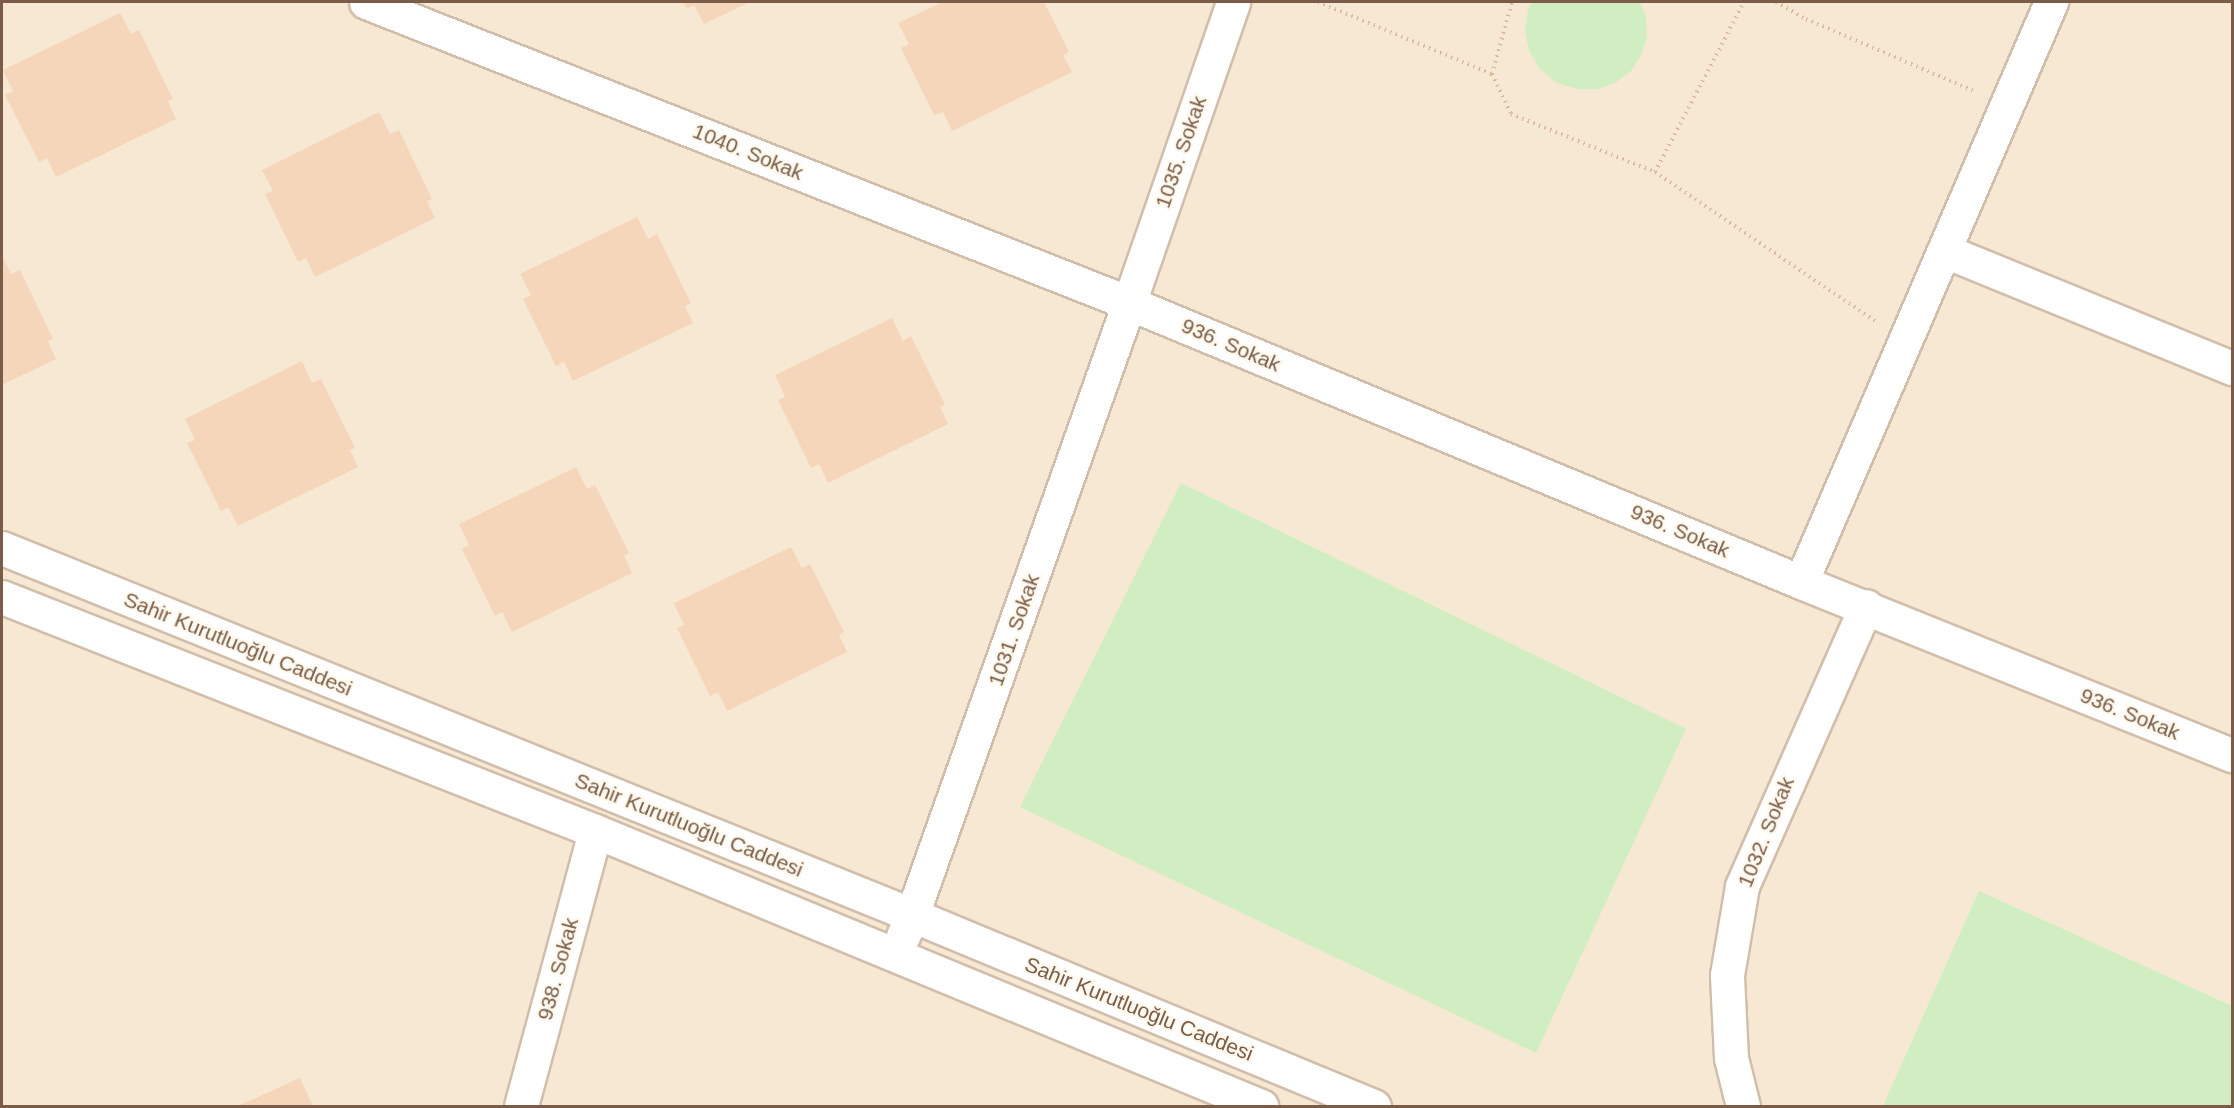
<!DOCTYPE html>
<meta charset="utf-8">
<style>
body{margin:0}
#map{position:relative;width:2234px;height:1108px;overflow:hidden;background:#fef6e5;font-family:Helvetica,sans-serif}
div>[style]{position:absolute}
.residential>*{inset:0;background:#f6e8d3}
.green>*{inset:0;background:#d1edc2}
.building>*{inset:0;background:#f6d6bb}
.path>*{height:4px;margin-top:-2px;transform-origin:0;background:repeating-linear-gradient(90deg,#dbb99d 0 1.5px,transparent 0 6px)}
.roads{filter:drop-shadow(2px 0 #d1beaa) drop-shadow(-2px 0 #d1beaa) drop-shadow(0 2px #d1beaa) drop-shadow(0 -2px #d1beaa)}
.minor>*{height:33px;margin:-16.5px;padding:0 16.5px;transform-origin:16.5px;border-radius:16.5px;background:#fff}
span{translate:-50% -50%;white-space:nowrap;text-align:center;line-height:1.15;-webkit-text-stroke:4.5px #fff9ed;paint-order:stroke}
.street-label{font-size:21px;color:#7a5c48}
.frame{position:absolute;inset:0;border:3px solid #7a5c48;pointer-events:none}
</style>
<div id="map">
<div class="residential">
<i style="clip-path:polygon(2px 2px,2232px 2px,2232px 1106px,2px 1106px)"></i>
</div>
<div class="green">
<i style="clip-path:polygon(1532px 2px,1640px 2px,1646px 18px,1647px 37px,1641px 55px,1631px 71px,1616px 82px,1598px 89px,1577px 89px,1557px 83px,1540px 69px,1529px 51px,1525px 31px,1528px 10px)"></i>
<i style="clip-path:polygon(1181px 483px,1686px 729px,1536px 1053px,1020px 807px)"></i>
<i style="clip-path:polygon(1979px 891px,2232px 1006px,2232px 1106px,1883px 1106px)"></i>
</div>
<div class="building">
<i style="clip-path:polygon(683px 2px,750px 2px,704px 24px,694px 5px,687px 9px)"></i>
<i style="clip-path:polygon(943px 2px,1044px 2px,1069px 52px,1063px 55px,1072px 72px,952px 131px,943px 112px,934px 115px,901px 48px,909px 44px,898px 23px)"></i>
<i style="clip-path:polygon(120px 13px,131px 34px,139px 30px,173px 99px,168px 101px,176px 119px,56px 177px,47px 158px,39px 162px,5px 95px,13px 91px,3px 70px)"></i>
<i style="clip-path:polygon(379px 112px,390px 134px,399px 130px,432px 199px,427px 201px,435px 218px,315px 277px,306px 258px,298px 262px,265px 194px,273px 191px,262px 170px)"></i>
<i style="clip-path:polygon(637px 217px,648px 239px,657px 234px,691px 303px,685px 306px,693px 323px,573px 381px,564px 362px,556px 366px,523px 299px,531px 295px,520px 274px)"></i>
<i style="clip-path:polygon(2px 255px,11px 274px,20px 270px,53px 339px,48px 341px,56px 359px,2px 385px)"></i>
<i style="clip-path:polygon(892px 318px,903px 341px,911px 336px,945px 405px,940px 407px,948px 424px,828px 483px,819px 464px,811px 468px,778px 400px,785px 397px,775px 375px)"></i>
<i style="clip-path:polygon(302px 361px,312px 383px,321px 379px,355px 448px,350px 450px,358px 467px,238px 526px,228px 507px,221px 511px,187px 443px,195px 440px,185px 419px)"></i>
<i style="clip-path:polygon(576px 467px,587px 489px,595px 485px,629px 553px,624px 556px,632px 573px,512px 632px,502px 612px,495px 616px,462px 549px,469px 545px,459px 524px)"></i>
<i style="clip-path:polygon(791px 547px,802px 568px,810px 564px,844px 632px,839px 635px,847px 652px,727px 711px,718px 692px,710px 696px,677px 628px,684px 625px,674px 603px)"></i>
<i style="clip-path:polygon(300px 1078px,313px 1106px,238px 1106px)"></i>
</div>
<div class="path">
<i style="left:1318px;top:2px;width:188px;rotate:22.5deg"></i>
<i style="left:1492px;top:74px;width:44px;rotate:64.6deg"></i>
<i style="left:1511px;top:114px;width:155px;rotate:21.9deg"></i>
<i style="left:1655px;top:172px;width:266px;rotate:34.1deg"></i>
<i style="left:1776px;top:2px;width:34px;rotate:30deg"></i>
<i style="left:1806px;top:19px;width:185px;rotate:23.2deg"></i>
<i style="left:1492px;top:74px;width:75px;rotate:-74.5deg"></i>
<i style="left:1655px;top:172px;width:192px;rotate:-62.4deg"></i>
</div>
<div class="roads">
<div class="minor">
<i style="left:366px;top:2px;width:820px;rotate:21.53deg"></i>
<i style="left:1129px;top:303px;width:728px;rotate:22.55deg"></i>
<i style="left:1801px;top:582px;width:464px;rotate:21.9deg"></i>
<i style="left:1945px;top:251px;width:310px;rotate:22.2deg"></i>
<i style="left:2px;top:548px;width:981px;rotate:21.96deg"></i>
<i style="left:912px;top:915px;width:500px;rotate:22.5deg"></i>
<i style="left:1801px;top:582px;width:632px;rotate:-66.68deg"></i>
<i style="left:2px;top:597px;width:637px;rotate:21.53deg"></i>
<i style="left:595px;top:831px;width:721px;rotate:22.44deg"></i>
<i style="left:903px;top:936px;width:23px;rotate:-67deg"></i>
<i style="left:912px;top:915px;width:649px;rotate:-70.48deg"></i>
<i style="left:1129px;top:303px;width:318px;rotate:-70.9deg"></i>
<i style="left:521px;top:1106px;width:285px;rotate:-74.9deg"></i>
<i style="left:1743px;top:1106px;width:49px;rotate:-104deg"></i>
<i style="left:1731px;top:1058px;width:83px;rotate:-92.8deg"></i>
<i style="left:1727px;top:975px;width:90px;rotate:-80.4deg"></i>
<i style="left:1742px;top:886px;width:306px;rotate:-66.1deg"></i>
</div>
</div>
<div class="street-label">
<span style="left:748px;top:152px;rotate:22deg">1040. Sokak</span>
<span style="left:1181px;top:152px;rotate:-71deg">1035. Sokak</span>
<span style="left:1231px;top:345px;rotate:23deg">936. Sokak</span>
<span style="left:1680px;top:531px;rotate:23deg">936. Sokak</span>
<span style="left:1014px;top:630px;rotate:-71deg">1031. Sokak</span>
<span style="left:238px;top:644px;rotate:22deg">Sahir Kurutluoğlu Caddesi</span>
<span style="left:2130px;top:714px;rotate:22deg">936. Sokak</span>
<span style="left:689px;top:825px;rotate:22deg">Sahir Kurutluoğlu Caddesi</span>
<span style="left:1766px;top:832px;rotate:-68deg">1032. Sokak</span>
<span style="left:558px;top:969px;rotate:-75deg">938. Sokak</span>
<span style="left:1139px;top:1009px;rotate:22deg">Sahir Kurutluoğlu Caddesi</span>
</div>
<div class="frame"></div>
</div>
